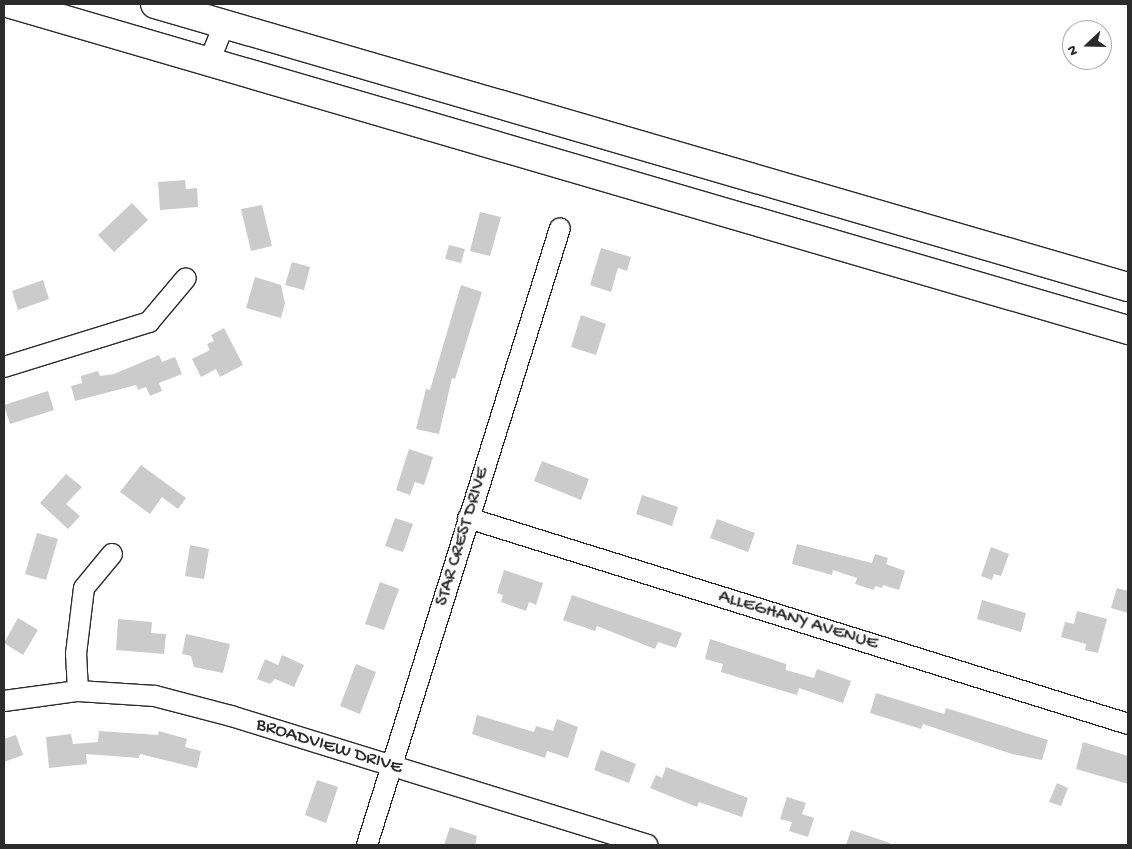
<!DOCTYPE html>
<style>
body{margin:0}
#map{position:relative;width:1132px;height:849px;overflow:hidden;background:#fff;font-family:"Gochi Hand",sans-serif}
div>[style]{position:absolute}
.building>*{inset:0;background:#cbcbcb}
.roads{filter:drop-shadow(1px 0 #2b2b2b) drop-shadow(-1px 0 #2b2b2b) drop-shadow(0 1px #2b2b2b) drop-shadow(0 -1px #2b2b2b)}
.minor>*{height:20px;margin:-10px;padding:0 10px;transform-origin:10px;border-radius:10px;background:#fff}
.highway>*{height:28px;margin:-14px;padding:0 14px;transform-origin:14px;border-radius:14px;background:#fff}
span{translate:-50% -50%;white-space:nowrap;text-align:center;line-height:1.15;-webkit-text-stroke:4.5px #fff;paint-order:stroke}
.street-label{font-size:19px;color:#2b2b2b}
.frame{position:absolute;inset:0;border:5px solid #2b2b2b;pointer-events:none}
.north{position:absolute;left:1062px;top:20px;width:50px;height:50px;box-sizing:border-box;background:#fff;border:1px solid #aaa;border-radius:50%;rotate:249deg;font-size:14px;font-weight:700;line-height:20px;text-align:center;color:#2b2b2b}
.north::after{content:'';display:block;margin:auto;width:18px;height:22px;background:#2b2b2b;clip-path:polygon(50% 0,100% 100%,50% 72%,0 100%)}
</style>
<div id="map">
<div class="building">
<i style="clip-path:polygon(185px 180px,186px 189px,197px 188px,198px 207px,160px 210px,158px 182px)"></i>
<i style="clip-path:polygon(132px 203px,148px 220px,114px 252px,98px 235px)"></i>
<i style="clip-path:polygon(262px 205px,272px 246px,251px 251px,241px 209px)"></i>
<i style="clip-path:polygon(480px 212px,501px 217px,490px 256px,470px 251px)"></i>
<i style="clip-path:polygon(449px 245px,465px 249px,461px 263px,445px 259px)"></i>
<i style="clip-path:polygon(601px 248px,631px 257px,627px 271px,618px 268px,611px 292px,590px 285px)"></i>
<i style="clip-path:polygon(292px 262px,310px 267px,304px 290px,285px 285px)"></i>
<i style="clip-path:polygon(255px 277px,281px 285px,285px 303px,281px 318px,246px 308px)"></i>
<i style="clip-path:polygon(43px 280px,49px 299px,18px 310px,12px 291px)"></i>
<i style="clip-path:polygon(461px 285px,482px 292px,455px 379px,452px 378px,439px 434px,416px 429px,426px 389px,430px 390px)"></i>
<i style="clip-path:polygon(581px 315px,606px 324px,596px 355px,571px 347px)"></i>
<i style="clip-path:polygon(224px 328px,243px 365px,220px 377px,216px 369px,201px 377px,192px 359px,210px 350px,207px 344px,214px 341px,211px 335px)"></i>
<i style="clip-path:polygon(159px 355px,162px 362px,175px 357px,182px 374px,159px 383px,162px 391px,150px 396px,146px 387px,138px 390px,136px 385px,75px 401px,71px 386px,82px 383px,81px 376px,98px 371px,100px 376px,114px 374px)"></i>
<i style="clip-path:polygon(48px 391px,54px 410px,10px 424px,4px 405px)"></i>
<i style="clip-path:polygon(409px 449px,433px 457px,424px 485px,415px 482px,410px 495px,396px 490px)"></i>
<i style="clip-path:polygon(542px 461px,589px 479px,581px 500px,534px 481px)"></i>
<i style="clip-path:polygon(141px 465px,186px 498px,178px 509px,162px 497px,150px 514px,120px 492px)"></i>
<i style="clip-path:polygon(66px 474px,82px 487px,66px 504px,80px 516px,68px 529px,40px 503px)"></i>
<i style="clip-path:polygon(642px 495px,678px 507px,672px 526px,636px 514px)"></i>
<i style="clip-path:polygon(395px 518px,413px 524px,403px 552px,385px 546px)"></i>
<i style="clip-path:polygon(717px 519px,755px 533px,748px 552px,710px 538px)"></i>
<i style="clip-path:polygon(37px 533px,58px 539px,46px 580px,25px 574px)"></i>
<i style="clip-path:polygon(797px 544px,872px 563px,875px 554px,888px 558px,886px 564px,905px 571px,899px 590px,883px 585px,882px 588px,875px 586px,874px 590px,855px 584px,857px 578px,833px 570px,832px 575px,792px 564px)"></i>
<i style="clip-path:polygon(190px 545px,209px 549px,204px 579px,185px 576px)"></i>
<i style="clip-path:polygon(991px 547px,1009px 554px,1001px 576px,994px 574px,992px 580px,981px 576px)"></i>
<i style="clip-path:polygon(504px 570px,543px 583px,536px 605px,529px 602px,526px 611px,501px 602px,503px 595px,497px 593px)"></i>
<i style="clip-path:polygon(380px 582px,399px 589px,384px 630px,365px 624px)"></i>
<i style="clip-path:polygon(1117px 588px,1128px 591px,1128px 613px,1111px 608px)"></i>
<i style="clip-path:polygon(572px 595px,682px 633px,676px 648px,658px 642px,655px 649px,597px 626px,595px 631px,563px 620px)"></i>
<i style="clip-path:polygon(982px 600px,1026px 613px,1021px 632px,977px 619px)"></i>
<i style="clip-path:polygon(1077px 611px,1107px 619px,1098px 653px,1085px 650px,1086px 644px,1061px 637px,1065px 622px,1074px 624px)"></i>
<i style="clip-path:polygon(18px 618px,38px 630px,23px 655px,4px 643px)"></i>
<i style="clip-path:polygon(118px 619px,152px 622px,151px 633px,166px 634px,164px 654px,116px 650px)"></i>
<i style="clip-path:polygon(186px 634px,230px 644px,223px 673px,194px 667px,191px 656px,182px 654px)"></i>
<i style="clip-path:polygon(710px 639px,786px 664px,786px 670px,814px 678px,817px 669px,851px 681px,843px 703px,799px 688px,797px 695px,721px 672px,723px 664px,705px 659px)"></i>
<i style="clip-path:polygon(282px 655px,304px 665px,294px 687px,275px 679px,270px 684px,257px 679px,265px 659px,278px 665px)"></i>
<i style="clip-path:polygon(356px 664px,376px 672px,360px 714px,340px 706px)"></i>
<i style="clip-path:polygon(876px 693px,944px 714px,946px 708px,1048px 740px,1042px 760px,1012px 754px,923px 724px,921px 729px,870px 713px)"></i>
<i style="clip-path:polygon(477px 715px,534px 732px,536px 726px,553px 731px,557px 719px,578px 727px,568px 758px,547px 751px,545px 758px,472px 734px)"></i>
<i style="clip-path:polygon(99px 731px,158px 735px,159px 731px,187px 739px,185px 747px,201px 751px,197px 768px,140px 754px,139px 758px,86px 754px,87px 764px,49px 768px,46px 737px,71px 734px,73px 744px,98px 742px)"></i>
<i style="clip-path:polygon(16px 735px,23px 755px,4px 762px,4px 739px)"></i>
<i style="clip-path:polygon(1083px 742px,1128px 756px,1128px 784px,1076px 769px)"></i>
<i style="clip-path:polygon(601px 750px,636px 764px,629px 783px,594px 770px)"></i>
<i style="clip-path:polygon(666px 767px,748px 798px,742px 817px,699px 802px,697px 807px,650px 788px,656px 775px,662px 778px)"></i>
<i style="clip-path:polygon(317px 780px,338px 787px,326px 823px,305px 815px)"></i>
<i style="clip-path:polygon(1057px 783px,1068px 788px,1061px 806px,1049px 802px)"></i>
<i style="clip-path:polygon(787px 797px,806px 803px,802px 814px,814px 818px,808px 837px,789px 831px,792px 822px,780px 819px)"></i>
<i style="clip-path:polygon(450px 827px,477px 836px,475px 845px,444px 845px)"></i>
<i style="clip-path:polygon(851px 830px,890px 843px,890px 845px,846px 845px)"></i>
</div>
<div class="roads">
<div class="minor">
<i style="left:209px;top:62px;width:40px;rotate:-68deg"></i>
<i style="left:4px;top:367px;width:152px;rotate:-17.2deg"></i>
<i style="left:149px;top:322px;width:57px;rotate:-49.9deg"></i>
<i style="left:468px;top:518px;width:691px;rotate:17.33deg"></i>
<i style="left:78px;top:691px;width:37px;rotate:-93deg"></i>
<i style="left:76px;top:654px;width:66px;rotate:-83.1deg"></i>
<i style="left:84px;top:588px;width:44px;rotate:-50.5deg"></i>
<i style="left:4px;top:701px;width:75px;rotate:-7.7deg"></i>
<i style="left:78px;top:691px;width:77px;rotate:3.7deg"></i>
<i style="left:155px;top:696px;width:79px;rotate:14.7deg"></i>
<i style="left:231px;top:716px;width:436px;rotate:17.2deg"></i>
<i style="left:367px;top:845px;width:646px;rotate:-72.63deg"></i>
</div>
<div class="highway">
<i style="left:11px;top:4px;width:1164px;rotate:16.27deg"></i>
<i style="left:155px;top:4px;width:1013px;rotate:16.22deg"></i>
</div>
</div>
<div class="street-label">
<span style="left:463px;top:537px;rotate:-73deg">STAR CREST DRIVE</span>
<span style="left:798px;top:621px;rotate:17deg">ALLEGHANY AVENUE</span>
<span style="left:329px;top:747px;rotate:17deg">BROADVIEW DRIVE</span>
</div>
<div class="frame"></div>
<div class="north">N</div>
</div>
